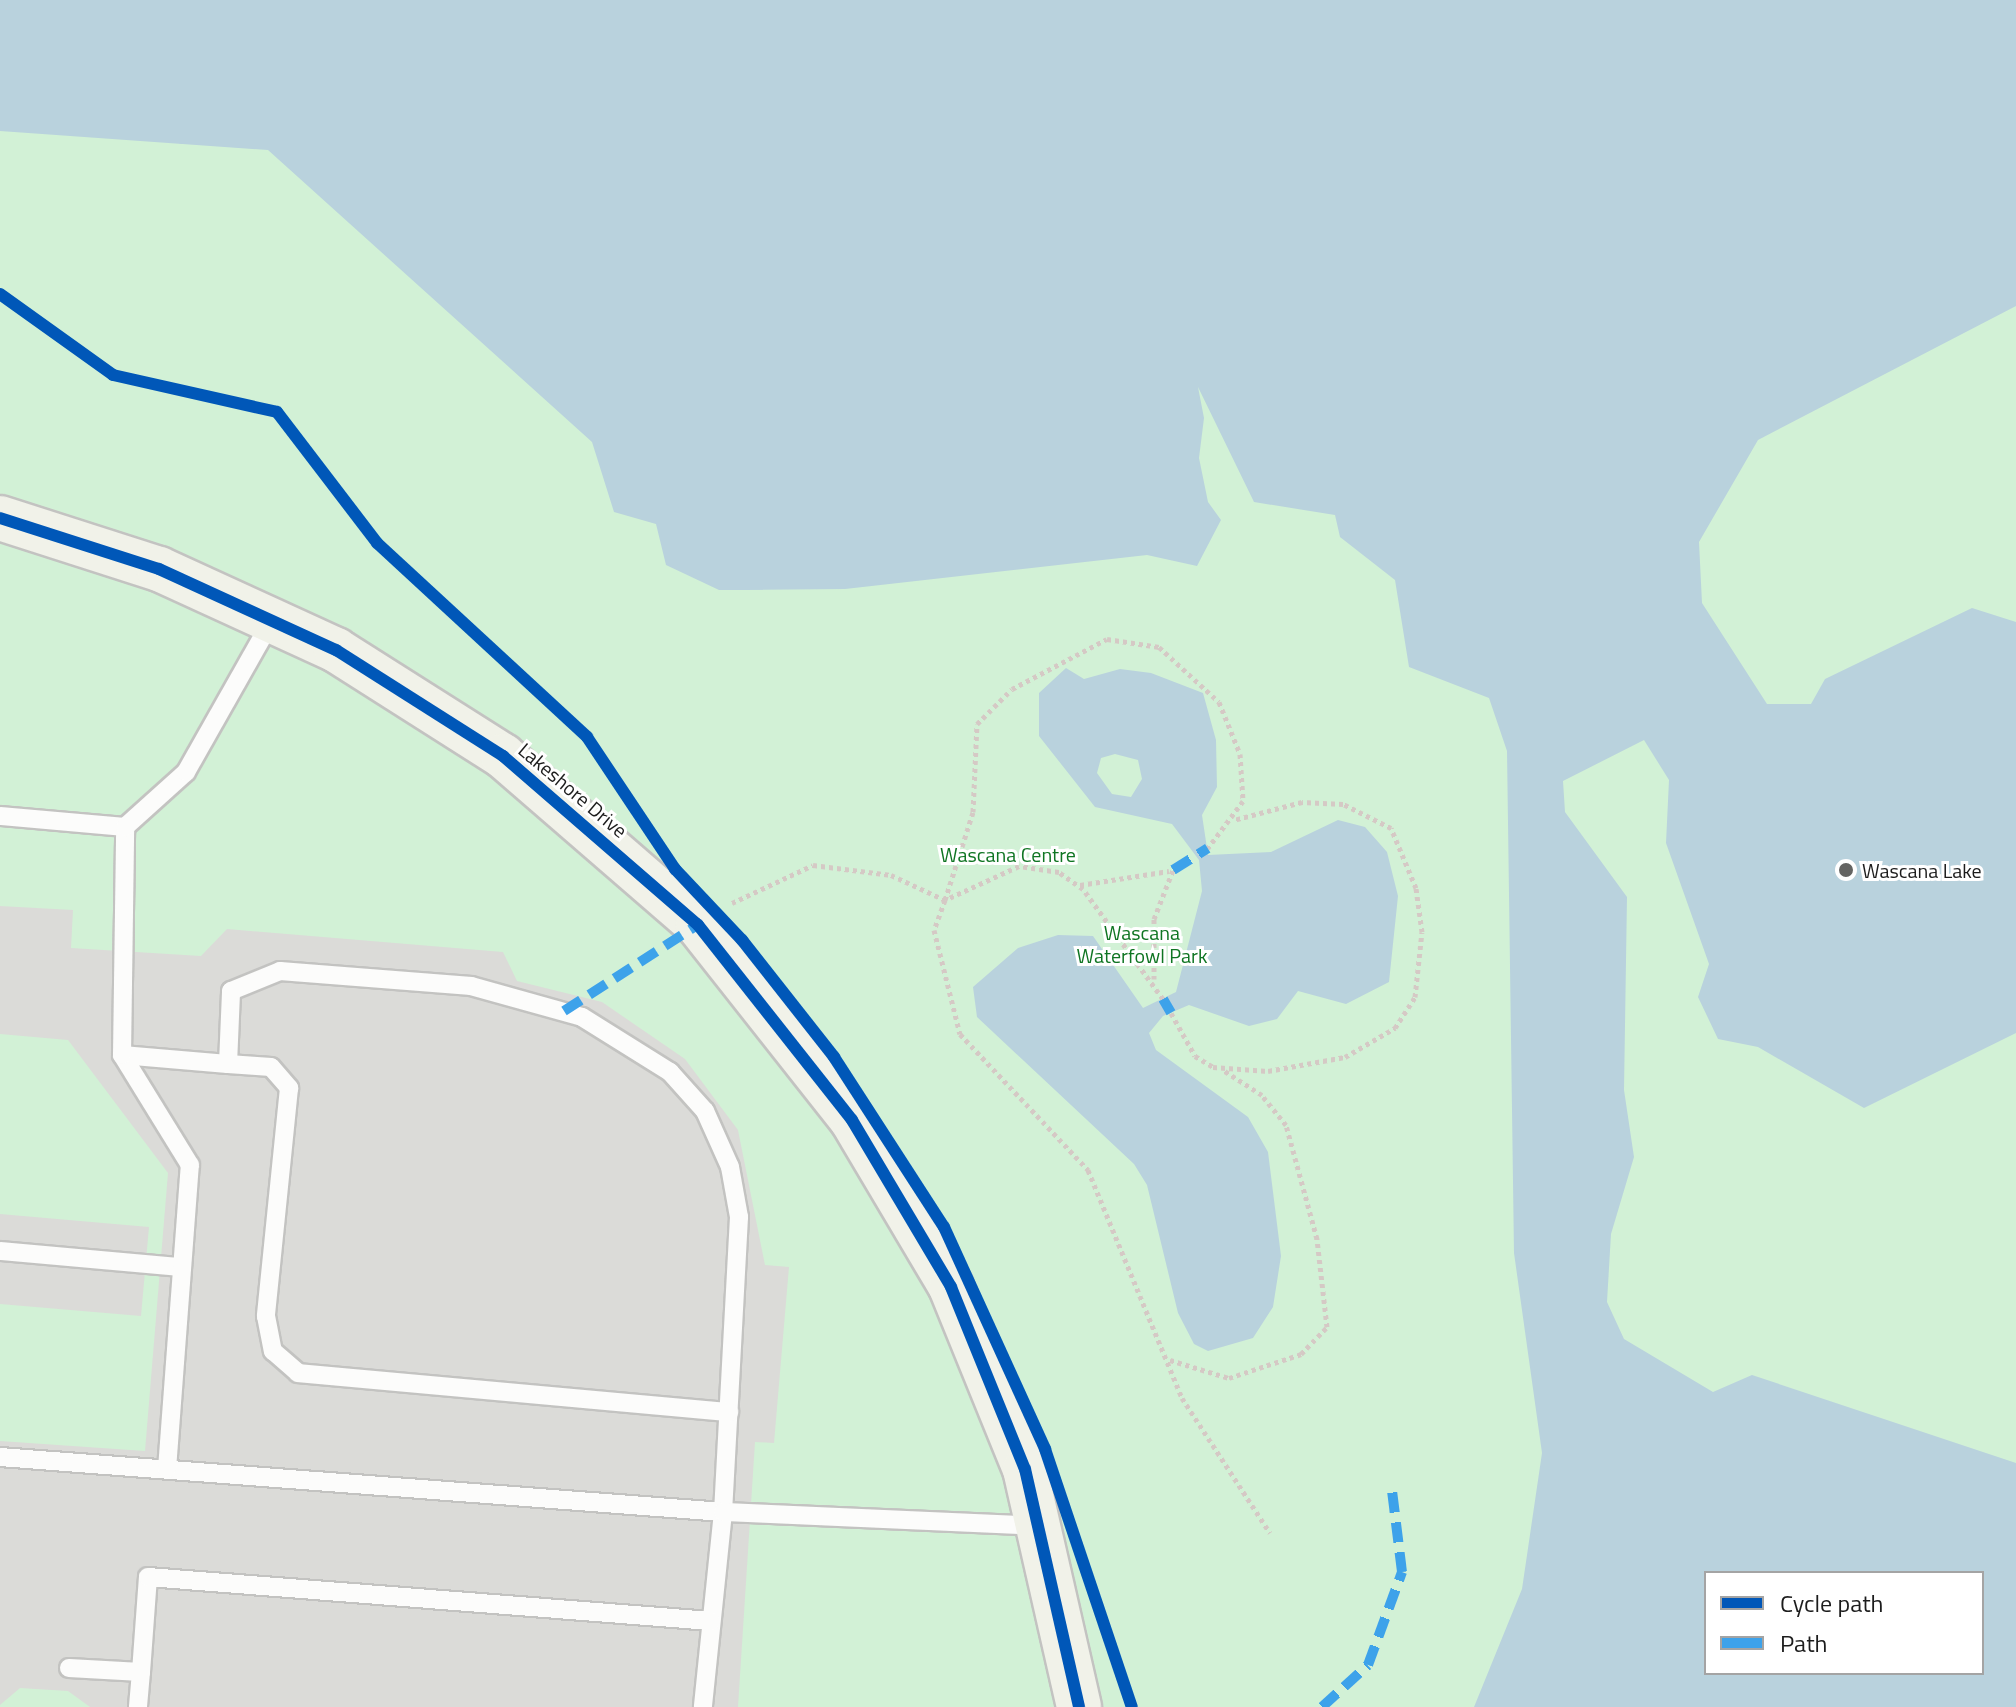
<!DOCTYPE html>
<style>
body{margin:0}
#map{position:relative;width:2016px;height:1707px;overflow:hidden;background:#eaeae5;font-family:"Titillium Web",sans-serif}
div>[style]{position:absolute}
.park>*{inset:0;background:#d2f1d6}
.parking>*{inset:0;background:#dbdbd8}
.water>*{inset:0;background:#b9d2dd}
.path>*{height:5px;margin-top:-2.5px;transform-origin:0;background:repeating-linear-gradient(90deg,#d5c9c5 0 4px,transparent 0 8px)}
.roads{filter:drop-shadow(2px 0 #c3c3c1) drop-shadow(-2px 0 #c3c3c1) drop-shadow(0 2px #c3c3c1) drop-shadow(0 -2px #c3c3c1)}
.lane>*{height:18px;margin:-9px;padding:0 9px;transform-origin:9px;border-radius:9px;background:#fcfcfb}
.secondary>*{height:44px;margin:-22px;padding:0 22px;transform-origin:22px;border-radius:22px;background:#f1f2e9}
.quiet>*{height:10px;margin-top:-5px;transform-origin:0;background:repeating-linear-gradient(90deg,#3da2ea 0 20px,transparent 0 30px)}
.cycleway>*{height:12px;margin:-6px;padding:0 6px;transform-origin:6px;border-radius:6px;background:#0057b8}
.dots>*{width:22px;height:22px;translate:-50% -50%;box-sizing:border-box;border:4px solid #fff;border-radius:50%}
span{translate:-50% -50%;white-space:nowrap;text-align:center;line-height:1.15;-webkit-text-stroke:6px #fff;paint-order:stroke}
.street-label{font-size:20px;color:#1c1c1c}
.park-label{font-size:20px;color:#0f7522}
.poi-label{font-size:20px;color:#1c1c1c}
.left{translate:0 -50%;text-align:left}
.legend{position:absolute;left:1704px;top:1571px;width:280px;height:104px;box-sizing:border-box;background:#fff;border:2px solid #a4a4a4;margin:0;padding:10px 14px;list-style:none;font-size:24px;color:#1c1c1c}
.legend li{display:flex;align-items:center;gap:16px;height:40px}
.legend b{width:40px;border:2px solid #a4a4a4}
</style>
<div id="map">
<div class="park">
<i style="clip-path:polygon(evenodd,0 0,2016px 0,2016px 1707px,0 1707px,0 0,1706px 1573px,1982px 1573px,1982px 1673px,1706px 1673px,1706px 1573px)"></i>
</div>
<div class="parking">
<i style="clip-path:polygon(0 906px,73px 910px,71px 948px,201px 956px,227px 929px,503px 952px,517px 981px,602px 1002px,685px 1059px,738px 1130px,765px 1265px,789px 1267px,774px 1443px,755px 1442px,738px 1707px,90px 1707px,68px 1691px,20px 1688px,0 1705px,0 1441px,145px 1451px,168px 1173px,68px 1040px,0 1034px)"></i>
<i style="clip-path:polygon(0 1214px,149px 1227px,141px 1316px,0 1304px)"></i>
</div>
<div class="water">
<i style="clip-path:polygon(evenodd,0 0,2016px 0,2016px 306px,1758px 440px,1699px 542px,1702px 603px,1767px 704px,1811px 704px,1825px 679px,1972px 608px,2016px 622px,2016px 1033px,1864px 1108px,1758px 1047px,1718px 1039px,1698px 997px,1709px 964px,1666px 843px,1669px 780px,1644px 740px,1563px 781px,1565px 812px,1627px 897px,1624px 1090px,1634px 1157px,1611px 1234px,1607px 1302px,1624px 1339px,1713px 1392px,1752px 1375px,2016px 1463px,2016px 1707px,1474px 1707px,1522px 1589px,1542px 1453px,1514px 1253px,1507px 751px,1489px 698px,1409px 667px,1395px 580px,1340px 537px,1335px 515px,1254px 502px,1198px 387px,1204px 418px,1199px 458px,1208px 502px,1221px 520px,1197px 566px,1147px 555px,845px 589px,719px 590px,666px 565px,656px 524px,614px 512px,592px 442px,268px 150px,0 131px,0 0,1982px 1573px,1982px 1673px,1706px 1673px,1706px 1573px,1982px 1573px)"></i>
<i style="clip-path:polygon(evenodd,1066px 668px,1084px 679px,1120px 669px,1151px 673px,1203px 693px,1216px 740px,1217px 787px,1202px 815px,1208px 855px,1271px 852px,1338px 820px,1365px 827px,1387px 852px,1398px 896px,1389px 982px,1346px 1004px,1298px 991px,1277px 1019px,1249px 1026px,1189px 1005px,1163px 1016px,1149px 1033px,1156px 1050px,1248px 1117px,1268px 1152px,1281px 1256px,1273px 1307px,1253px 1338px,1208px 1351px,1194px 1344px,1178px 1313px,1147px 1185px,1134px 1164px,977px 1017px,973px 987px,1018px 948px,1058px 935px,1093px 936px,1143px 1008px,1176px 992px,1202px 891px,1199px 860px,1172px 824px,1095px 807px,1039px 736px,1039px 693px,1066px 668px,1115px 754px,1138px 760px,1142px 779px,1131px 797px,1112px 794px,1097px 773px,1101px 758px,1115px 754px)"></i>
</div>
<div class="path">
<i style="left:1080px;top:885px;width:90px;rotate:-8.9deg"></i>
<i style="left:732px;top:903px;width:89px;rotate:-25.1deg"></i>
<i style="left:813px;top:865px;width:79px;rotate:7.3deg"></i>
<i style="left:891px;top:875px;width:60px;rotate:24.8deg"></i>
<i style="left:945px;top:900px;width:32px;rotate:110deg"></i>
<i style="left:934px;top:930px;width:107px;rotate:76deg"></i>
<i style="left:960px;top:1034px;width:187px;rotate:46.7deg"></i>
<i style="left:1088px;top:1170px;width:247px;rotate:67.6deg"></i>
<i style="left:1182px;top:1398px;width:161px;rotate:56.9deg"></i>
<i style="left:1154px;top:979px;width:60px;rotate:-90deg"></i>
<i style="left:1154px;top:919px;width:53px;rotate:-68.8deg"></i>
<i style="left:1163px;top:999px;width:136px;rotate:-126deg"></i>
<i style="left:1083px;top:889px;width:29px;rotate:-145deg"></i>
<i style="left:1059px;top:872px;width:40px;rotate:-171.5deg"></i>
<i style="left:1019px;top:866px;width:81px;rotate:155.3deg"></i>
<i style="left:945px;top:900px;width:92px;rotate:-72.3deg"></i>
<i style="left:973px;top:812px;width:88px;rotate:-87.4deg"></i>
<i style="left:977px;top:724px;width:49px;rotate:-45deg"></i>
<i style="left:1012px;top:689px;width:107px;rotate:-27.8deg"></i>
<i style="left:1107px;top:639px;width:53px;rotate:8.7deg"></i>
<i style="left:1159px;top:647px;width:81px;rotate:42.5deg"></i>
<i style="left:1219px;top:702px;width:56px;rotate:68deg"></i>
<i style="left:1240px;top:754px;width:47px;rotate:86.3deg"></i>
<i style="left:1243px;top:801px;width:59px;rotate:126.7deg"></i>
<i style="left:1171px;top:1013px;width:49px;rotate:60.8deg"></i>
<i style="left:1195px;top:1056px;width:21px;rotate:31deg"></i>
<i style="left:1213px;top:1067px;width:55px;rotate:4.2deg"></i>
<i style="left:1268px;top:1071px;width:78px;rotate:-10.3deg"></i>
<i style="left:1345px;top:1057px;width:58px;rotate:-30.1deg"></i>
<i style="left:1395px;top:1028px;width:37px;rotate:-57deg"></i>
<i style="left:1415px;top:997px;width:65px;rotate:-83.9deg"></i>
<i style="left:1422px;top:932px;width:44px;rotate:-97.8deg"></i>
<i style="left:1416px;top:888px;width:65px;rotate:-112.6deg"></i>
<i style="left:1391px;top:828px;width:54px;rotate:-153.4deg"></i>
<i style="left:1343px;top:804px;width:41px;rotate:-177.2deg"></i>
<i style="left:1302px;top:802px;width:70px;rotate:165.2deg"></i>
<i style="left:1170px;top:1360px;width:62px;rotate:17deg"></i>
<i style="left:1229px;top:1378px;width:76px;rotate:-18.4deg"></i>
<i style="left:1301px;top:1354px;width:37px;rotate:-46deg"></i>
<i style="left:1327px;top:1327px;width:89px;rotate:-96.5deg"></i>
<i style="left:1317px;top:1239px;width:118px;rotate:-105.2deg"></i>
<i style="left:1286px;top:1125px;width:38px;rotate:-129deg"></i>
<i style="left:1262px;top:1095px;width:46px;rotate:-147.3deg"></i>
</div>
<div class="roads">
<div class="lane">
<i style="left:0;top:816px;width:125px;rotate:5deg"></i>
<i style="left:122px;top:1055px;width:106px;rotate:4.9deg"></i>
<i style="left:228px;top:1064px;width:73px;rotate:-87.6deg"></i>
<i style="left:231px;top:991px;width:53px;rotate:-22.2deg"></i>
<i style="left:280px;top:971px;width:192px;rotate:4.5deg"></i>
<i style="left:471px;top:986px;width:115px;rotate:15.6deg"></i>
<i style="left:582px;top:1017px;width:104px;rotate:32deg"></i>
<i style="left:670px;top:1072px;width:52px;rotate:48.1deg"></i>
<i style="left:705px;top:1111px;width:61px;rotate:65.9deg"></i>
<i style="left:730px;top:1167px;width:51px;rotate:79.8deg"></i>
<i style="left:739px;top:1217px;width:295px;rotate:93.1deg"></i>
<i style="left:723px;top:1512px;width:196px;rotate:95.9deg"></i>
<i style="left:228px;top:1064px;width:43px;rotate:4deg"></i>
<i style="left:271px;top:1067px;width:28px;rotate:49deg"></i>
<i style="left:289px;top:1088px;width:229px;rotate:95.8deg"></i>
<i style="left:266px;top:1316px;width:36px;rotate:79deg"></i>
<i style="left:273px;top:1351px;width:33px;rotate:41deg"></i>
<i style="left:298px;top:1373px;width:433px;rotate:5.2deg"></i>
<i style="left:0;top:1251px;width:181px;rotate:5.1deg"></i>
<i style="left:0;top:1457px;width:725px;rotate:4.35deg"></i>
<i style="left:723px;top:1512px;width:316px;rotate:2.5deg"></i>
<i style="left:167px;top:1469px;width:305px;rotate:-85.7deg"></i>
<i style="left:190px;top:1165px;width:129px;rotate:-121.7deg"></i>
<i style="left:122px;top:1055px;width:228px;rotate:-89.2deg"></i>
<i style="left:125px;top:827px;width:82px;rotate:-42deg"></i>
<i style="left:186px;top:772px;width:175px;rotate:-60.5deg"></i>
<i style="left:69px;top:1668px;width:72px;rotate:3.2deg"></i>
<i style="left:141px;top:1672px;width:35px;rotate:95deg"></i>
<i style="left:141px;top:1672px;width:95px;rotate:-85.8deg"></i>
<i style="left:148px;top:1577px;width:565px;rotate:4.47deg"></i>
</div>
<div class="secondary">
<i style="left:0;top:518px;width:167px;rotate:17.8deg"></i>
<i style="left:159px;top:569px;width:195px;rotate:24.6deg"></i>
<i style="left:336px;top:650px;width:198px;rotate:32.4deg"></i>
<i style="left:503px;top:756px;width:258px;rotate:40.9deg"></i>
<i style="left:698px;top:925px;width:248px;rotate:51.7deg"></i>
<i style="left:852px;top:1120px;width:194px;rotate:59.3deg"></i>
<i style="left:951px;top:1287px;width:196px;rotate:67.9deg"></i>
<i style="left:1025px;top:1469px;width:244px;rotate:77.2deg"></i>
</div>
</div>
<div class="quiet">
<i style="left:1173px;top:870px;width:41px;rotate:-32.2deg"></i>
<i style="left:1163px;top:999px;width:16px;rotate:60deg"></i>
<i style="left:564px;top:1011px;width:164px;rotate:-32.8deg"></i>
<i style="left:1322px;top:1707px;width:62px;rotate:-42.4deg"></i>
<i style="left:1368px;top:1665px;width:99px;rotate:-69.9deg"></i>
<i style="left:1402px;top:1572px;width:82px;rotate:-97deg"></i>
</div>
<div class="cycleway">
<i style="left:0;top:294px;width:139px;rotate:35.6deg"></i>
<i style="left:113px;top:375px;width:168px;rotate:12.7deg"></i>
<i style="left:277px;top:412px;width:165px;rotate:52.6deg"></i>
<i style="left:377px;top:543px;width:286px;rotate:42.7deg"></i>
<i style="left:587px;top:737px;width:159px;rotate:56.3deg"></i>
<i style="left:675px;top:869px;width:98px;rotate:46.7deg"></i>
<i style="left:742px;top:940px;width:149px;rotate:51.8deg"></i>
<i style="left:834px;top:1057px;width:202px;rotate:57.1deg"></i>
<i style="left:944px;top:1227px;width:244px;rotate:65.5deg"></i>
<i style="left:1045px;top:1449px;width:272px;rotate:71.4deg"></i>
<i style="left:0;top:518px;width:167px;rotate:17.8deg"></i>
<i style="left:159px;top:569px;width:195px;rotate:24.6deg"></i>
<i style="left:336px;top:650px;width:198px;rotate:32.4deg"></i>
<i style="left:503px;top:756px;width:258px;rotate:40.9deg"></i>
<i style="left:698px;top:925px;width:248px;rotate:51.7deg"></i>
<i style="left:852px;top:1120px;width:194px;rotate:59.3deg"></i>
<i style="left:951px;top:1287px;width:196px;rotate:67.9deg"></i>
<i style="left:1025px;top:1469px;width:244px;rotate:77.2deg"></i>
</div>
<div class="dots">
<i style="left:1846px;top:870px;background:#646462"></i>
</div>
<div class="street-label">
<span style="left:573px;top:790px;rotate:40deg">Lakeshore Drive</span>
</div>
<div class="park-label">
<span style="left:1008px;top:854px">Wascana Centre</span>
<span style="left:1142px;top:944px">Wascana<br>Waterfowl Park</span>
</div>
<div class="poi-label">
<span class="left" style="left:1862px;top:870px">Wascana Lake</span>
</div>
<ul class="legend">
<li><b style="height:10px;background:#0057b8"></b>Cycle path</li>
<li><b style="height:10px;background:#3da2ea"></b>Path</li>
</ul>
</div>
